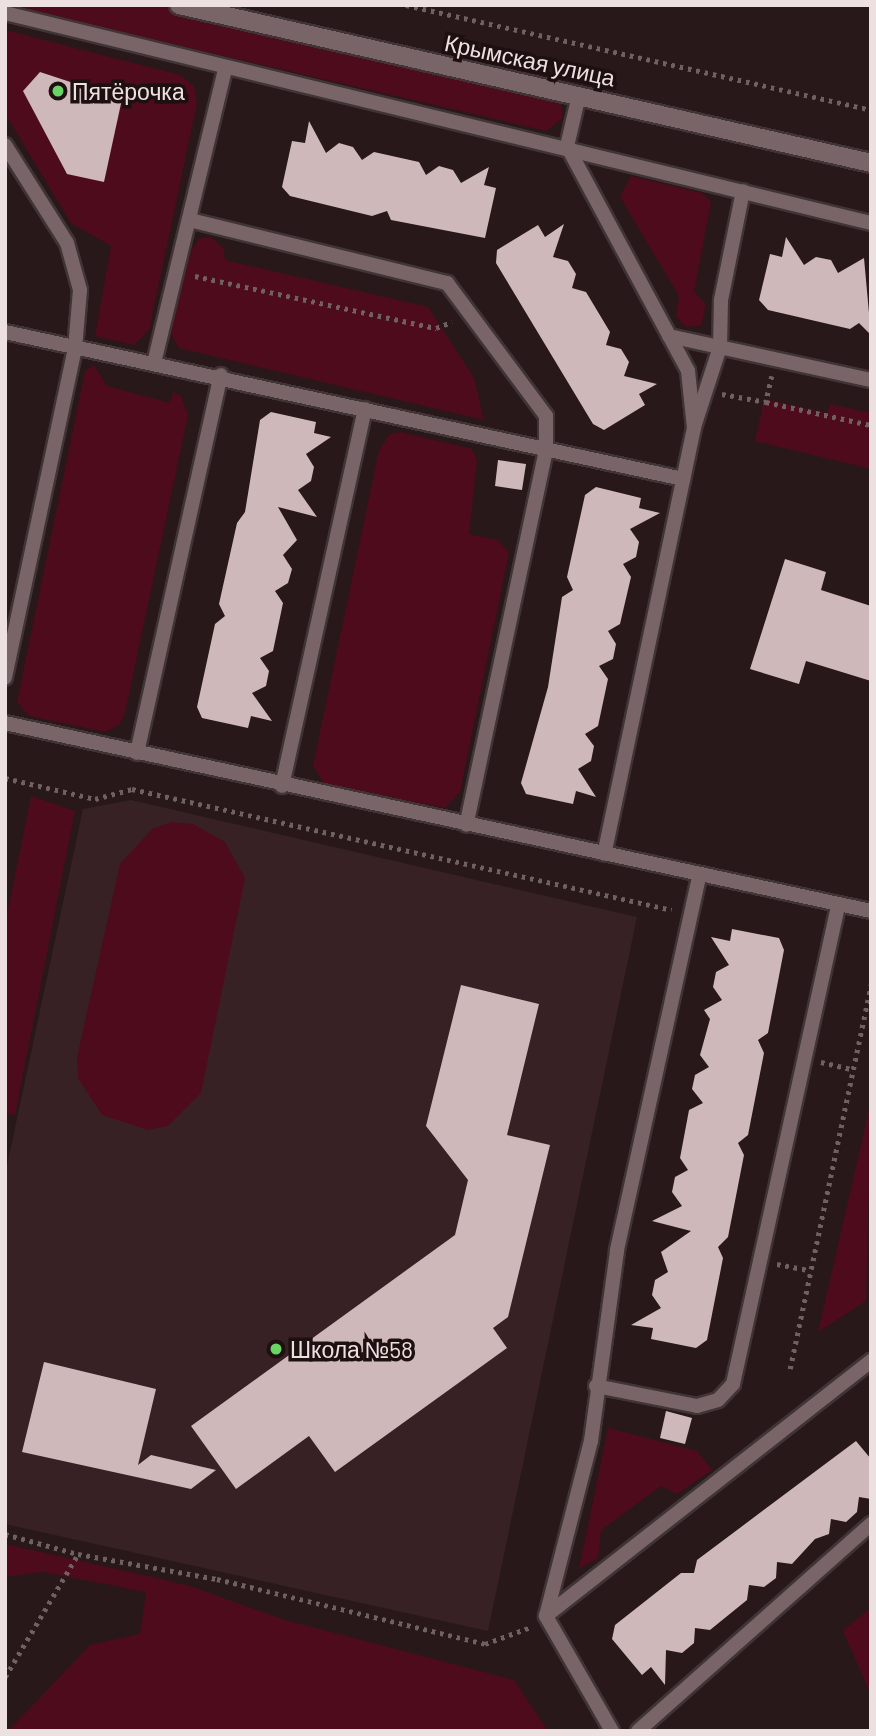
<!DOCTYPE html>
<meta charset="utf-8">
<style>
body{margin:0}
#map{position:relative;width:876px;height:1736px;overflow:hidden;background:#28181a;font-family:Barlow,sans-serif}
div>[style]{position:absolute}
.built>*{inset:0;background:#382124}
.green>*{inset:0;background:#4e0b1c}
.building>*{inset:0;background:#cfb8ba}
.path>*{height:4.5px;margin-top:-2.25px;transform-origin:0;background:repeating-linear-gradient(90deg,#6f6062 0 3.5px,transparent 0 8.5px)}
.roads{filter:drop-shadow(2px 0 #403436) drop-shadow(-2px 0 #403436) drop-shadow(0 2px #403436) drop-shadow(0 -2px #403436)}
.service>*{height:14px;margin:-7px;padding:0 7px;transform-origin:7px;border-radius:7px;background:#796567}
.tertiary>*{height:18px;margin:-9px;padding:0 9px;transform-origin:9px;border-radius:9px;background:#796567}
.dots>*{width:19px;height:19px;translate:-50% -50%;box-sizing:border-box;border:4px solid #1e0f11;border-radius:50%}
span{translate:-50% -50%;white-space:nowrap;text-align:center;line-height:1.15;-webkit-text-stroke:7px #1e0f11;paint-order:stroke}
.street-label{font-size:23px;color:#ece0e1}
.poi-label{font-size:23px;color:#ece0e1}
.left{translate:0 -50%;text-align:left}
.frame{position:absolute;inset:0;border:7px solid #ece0e1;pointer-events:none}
</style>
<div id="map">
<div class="built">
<i style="clip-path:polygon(131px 800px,637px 917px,488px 1631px,5px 1524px,5px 1175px,83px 809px)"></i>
</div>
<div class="green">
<i style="clip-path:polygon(5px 5px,158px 5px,560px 102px,563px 118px,546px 131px)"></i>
<i style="clip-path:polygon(5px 30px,180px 75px,194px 86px,197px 103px,149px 330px,134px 345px,95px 336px,111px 246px,71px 223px,5px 113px)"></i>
<i style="clip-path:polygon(631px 176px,702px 193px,711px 202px,694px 292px,706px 304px,701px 325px,686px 327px,676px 316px,679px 296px,620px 197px)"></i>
<i style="clip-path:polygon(211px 237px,224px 249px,225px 260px,428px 307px,474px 378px,484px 420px,179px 348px,170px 332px,191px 251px,199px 239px)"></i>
<i style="clip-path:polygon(94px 365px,107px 386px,170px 403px,173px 392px,181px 396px,188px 415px,125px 713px,120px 724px,105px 732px,29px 716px,17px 702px,85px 371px)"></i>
<i style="clip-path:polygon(764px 399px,827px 413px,830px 404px,871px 413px,871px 469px,755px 441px)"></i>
<i style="clip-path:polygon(400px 432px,472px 449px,477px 461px,469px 534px,497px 540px,509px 552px,460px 792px,445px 808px,325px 785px,313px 766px,379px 450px,390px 434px)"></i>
<i style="clip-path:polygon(31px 796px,75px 811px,15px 1115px,5px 1113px,5px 925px)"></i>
<i style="clip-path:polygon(172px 822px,193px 824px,225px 842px,245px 878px,201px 1093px,168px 1126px,148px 1130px,102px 1115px,78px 1078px,77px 1057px,120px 864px,152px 829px)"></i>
<i style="clip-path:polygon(871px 1101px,866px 1301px,818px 1332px)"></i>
<i style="clip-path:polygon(608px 1428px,697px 1451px,712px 1470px,677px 1494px,661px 1486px,601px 1530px,598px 1558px,579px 1569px)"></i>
<i style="clip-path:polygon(5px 1544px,187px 1585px,285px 1620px,514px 1680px,548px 1731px,8px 1731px,90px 1645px,140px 1634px,146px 1592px,43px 1572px,5px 1577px)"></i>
<i style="clip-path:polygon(871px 1607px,871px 1695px,843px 1631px)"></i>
</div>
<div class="building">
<i style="clip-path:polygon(40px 72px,122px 99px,104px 182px,67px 174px,23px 91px)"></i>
<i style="clip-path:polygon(309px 121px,326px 153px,339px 143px,353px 147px,362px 160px,374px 152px,419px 162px,426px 175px,439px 166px,453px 170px,461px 183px,489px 167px,484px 185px,496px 188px,485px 238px,391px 220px,387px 211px,372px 216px,290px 196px,282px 187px,292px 141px,305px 143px)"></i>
<i style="clip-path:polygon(564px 224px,553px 257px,568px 261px,576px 274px,572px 288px,586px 292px,610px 332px,606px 345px,621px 349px,629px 362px,624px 376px,657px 384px,639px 394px,645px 405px,604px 430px,593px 424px,496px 263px,497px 250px,538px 225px,545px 237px)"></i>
<i style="clip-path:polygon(786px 237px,804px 265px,816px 257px,831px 260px,838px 273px,864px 258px,871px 335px,859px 323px,850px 329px,768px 310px,759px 300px,770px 254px,782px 257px)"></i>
<i style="clip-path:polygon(271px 412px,316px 422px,314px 433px,331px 437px,306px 454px,314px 467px,311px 481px,298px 490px,317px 517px,278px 507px,297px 540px,283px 555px,292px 569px,288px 583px,275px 591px,283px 603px,273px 651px,260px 658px,269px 671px,266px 686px,252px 693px,272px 721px,251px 716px,248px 728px,202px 718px,197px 707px,215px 624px,225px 616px,219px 604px,237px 523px,245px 512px,260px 420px)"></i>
<i style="clip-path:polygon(498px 460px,526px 464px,522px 490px,495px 486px)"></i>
<i style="clip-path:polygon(596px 487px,641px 498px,639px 508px,660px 513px,630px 529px,639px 542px,636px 557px,623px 564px,631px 577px,620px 624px,608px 631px,616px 644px,613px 659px,599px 666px,608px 679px,598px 726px,585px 734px,594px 746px,591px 761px,578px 769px,596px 797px,576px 791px,573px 804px,526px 794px,521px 783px,548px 687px,562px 597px,573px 590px,567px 577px,585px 495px)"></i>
<i style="clip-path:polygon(785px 559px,826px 572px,821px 590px,871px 606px,871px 681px,806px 661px,799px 684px,750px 669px)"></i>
<i style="clip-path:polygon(732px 929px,779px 938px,784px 950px,768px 1033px,758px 1040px,764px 1053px,748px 1135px,738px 1143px,744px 1155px,728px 1237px,718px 1247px,723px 1258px,707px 1340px,696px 1348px,651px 1339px,653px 1328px,631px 1325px,661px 1308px,652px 1295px,655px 1280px,668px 1272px,661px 1252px,691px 1231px,652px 1221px,682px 1206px,672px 1192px,675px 1177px,688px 1170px,680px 1158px,689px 1110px,703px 1103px,692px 1089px,695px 1075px,709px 1067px,700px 1055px,710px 1019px,704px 1010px,722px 1000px,713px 987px,716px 972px,729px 965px,711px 937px,730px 941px)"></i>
<i style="clip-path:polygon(461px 985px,539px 1004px,507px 1135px,550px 1145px,508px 1317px,493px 1328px,507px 1348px,335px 1472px,309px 1436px,236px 1489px,191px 1426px,455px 1235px,468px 1180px,426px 1126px)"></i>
<i style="clip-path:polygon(44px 1362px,156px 1389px,138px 1465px,151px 1455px,216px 1470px,191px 1489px,22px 1452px)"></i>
<i style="clip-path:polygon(666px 1411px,692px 1418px,685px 1444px,660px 1438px)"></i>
<i style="clip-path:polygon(856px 1441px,871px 1459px,871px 1499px,859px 1497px,857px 1512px,846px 1522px,831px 1519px,829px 1534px,815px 1539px,792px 1564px,777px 1562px,776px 1578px,764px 1587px,749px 1585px,747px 1600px,710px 1630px,695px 1628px,694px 1643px,682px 1653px,666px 1650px,665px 1685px,651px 1667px,642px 1675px,612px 1639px,615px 1625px,681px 1573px,694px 1573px,697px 1560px)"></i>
</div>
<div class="path">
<i style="left:406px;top:5px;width:477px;rotate:12.7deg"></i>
<i style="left:195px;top:276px;width:247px;rotate:12.2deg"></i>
<i style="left:436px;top:328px;width:17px;rotate:-21deg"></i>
<i style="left:772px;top:376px;width:27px;rotate:103deg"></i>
<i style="left:766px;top:402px;width:107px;rotate:12.4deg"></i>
<i style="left:722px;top:394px;width:45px;rotate:10.3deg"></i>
<i style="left:5px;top:778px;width:92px;rotate:13.1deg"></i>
<i style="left:95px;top:799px;width:38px;rotate:-15deg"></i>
<i style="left:132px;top:789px;width:553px;rotate:12.63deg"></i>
<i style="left:821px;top:1062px;width:32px;rotate:13deg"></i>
<i style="left:777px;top:1264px;width:33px;rotate:11deg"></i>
<i style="left:790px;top:1369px;width:393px;rotate:-78.1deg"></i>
<i style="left:5px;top:1534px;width:76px;rotate:15.3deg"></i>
<i style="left:5px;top:1677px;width:143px;rotate:-59.3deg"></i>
<i style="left:78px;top:1554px;width:141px;rotate:10.2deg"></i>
<i style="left:217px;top:1579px;width:276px;rotate:13.6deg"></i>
<i style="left:485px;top:1644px;width:49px;rotate:-20.3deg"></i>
</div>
<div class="roads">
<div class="service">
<i style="left:5px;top:13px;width:891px;rotate:13.63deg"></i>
<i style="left:579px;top:95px;width:52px;rotate:103.2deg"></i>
<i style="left:567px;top:146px;width:255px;rotate:61.7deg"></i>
<i style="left:688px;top:371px;width:57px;rotate:84deg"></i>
<i style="left:694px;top:428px;width:435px;rotate:101.9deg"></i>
<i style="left:5px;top:145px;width:116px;rotate:57.7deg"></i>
<i style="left:67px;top:243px;width:49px;rotate:74.5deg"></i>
<i style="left:80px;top:290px;width:58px;rotate:94.9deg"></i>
<i style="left:75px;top:348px;width:337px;rotate:102deg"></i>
<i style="left:190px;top:220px;width:265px;rotate:13.8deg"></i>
<i style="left:447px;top:283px;width:166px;rotate:53.3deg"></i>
<i style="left:546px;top:416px;width:34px;rotate:90deg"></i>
<i style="left:546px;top:450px;width:383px;rotate:102deg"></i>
<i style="left:5px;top:332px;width:694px;rotate:12.23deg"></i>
<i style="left:669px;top:336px;width:207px;rotate:12.3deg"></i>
<i style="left:154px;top:363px;width:302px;rotate:-76.4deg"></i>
<i style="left:694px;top:427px;width:84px;rotate:-72deg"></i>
<i style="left:720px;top:347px;width:47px;rotate:-88.8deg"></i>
<i style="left:721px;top:300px;width:111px;rotate:-78.6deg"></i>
<i style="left:5px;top:723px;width:886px;rotate:12.25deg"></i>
<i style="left:137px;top:753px;width:387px;rotate:-77.5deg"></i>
<i style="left:282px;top:786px;width:386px;rotate:-77.6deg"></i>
<i style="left:596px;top:1386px;width:103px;rotate:11.2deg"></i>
<i style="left:697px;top:1406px;width:22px;rotate:-16deg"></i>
<i style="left:718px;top:1400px;width:22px;rotate:-47deg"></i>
<i style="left:733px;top:1384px;width:490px;rotate:-77.6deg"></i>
<i style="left:547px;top:1615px;width:412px;rotate:-38.1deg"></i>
<i style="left:612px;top:1731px;width:133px;rotate:-119.9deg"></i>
<i style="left:546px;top:1616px;width:181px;rotate:-75.6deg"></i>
<i style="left:591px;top:1441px;width:193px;rotate:-82.2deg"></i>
<i style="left:617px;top:1250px;width:385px;rotate:-77.6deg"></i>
<i style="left:638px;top:1731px;width:312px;rotate:-41.6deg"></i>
</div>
<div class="tertiary">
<i style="left:179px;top:5px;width:710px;rotate:12.86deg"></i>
</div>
</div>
<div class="dots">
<i style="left:58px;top:91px;background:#69d364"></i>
<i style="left:276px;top:1349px;background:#69d364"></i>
</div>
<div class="street-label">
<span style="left:530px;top:60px;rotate:12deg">Крымская улица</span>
</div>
<div class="poi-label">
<span class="left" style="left:72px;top:91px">Пятёрочка</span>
<span class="left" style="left:290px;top:1349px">Школа №58</span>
</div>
<div class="frame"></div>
</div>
